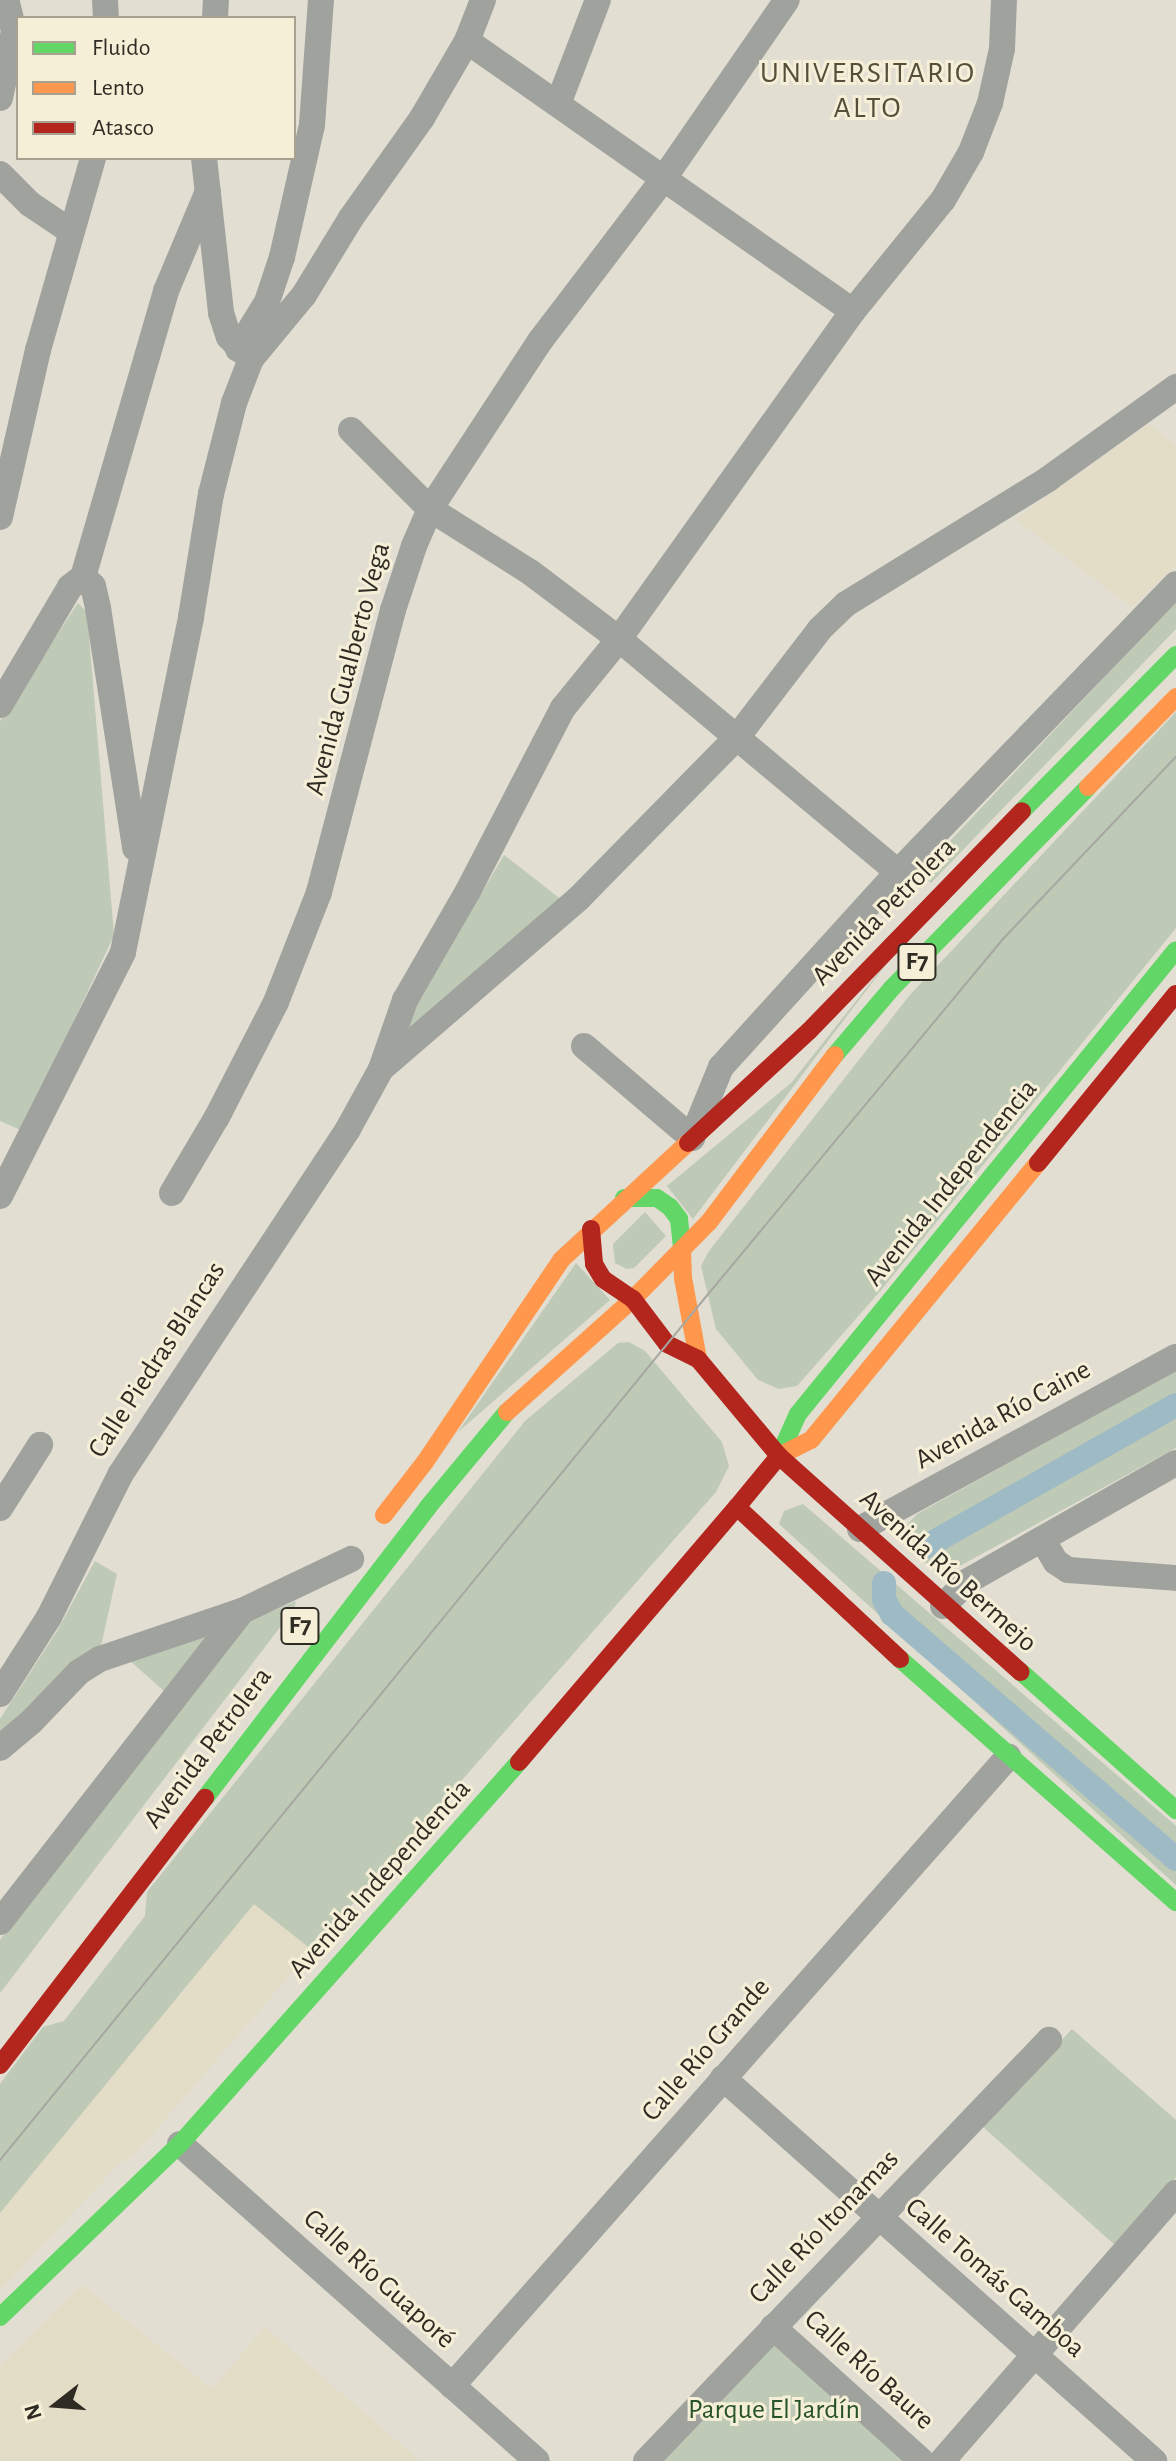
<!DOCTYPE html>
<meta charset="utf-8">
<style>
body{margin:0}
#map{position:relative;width:1176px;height:2461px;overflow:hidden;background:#e2ded2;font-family:"Alegreya Sans",sans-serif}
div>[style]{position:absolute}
.built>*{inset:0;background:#e3dcc6}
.green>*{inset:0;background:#bec9b6}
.canal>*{height:24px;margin:-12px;padding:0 12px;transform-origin:12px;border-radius:12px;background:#9dbac5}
.street>*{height:26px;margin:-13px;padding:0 13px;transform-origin:13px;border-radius:13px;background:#a0a29e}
.fast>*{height:18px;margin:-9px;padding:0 9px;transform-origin:9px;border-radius:9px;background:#63d668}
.slow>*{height:18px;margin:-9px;padding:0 9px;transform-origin:9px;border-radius:9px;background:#ff974d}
.jam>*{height:18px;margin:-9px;padding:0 9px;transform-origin:9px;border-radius:9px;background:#b3261e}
.tram>*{height:2px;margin:-1px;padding:0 1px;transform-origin:1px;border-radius:1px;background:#a7a7a2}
span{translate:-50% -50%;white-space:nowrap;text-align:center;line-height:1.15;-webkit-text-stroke:6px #f6efd8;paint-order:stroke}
.shield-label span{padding:2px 6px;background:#f6efd8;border:2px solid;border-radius:6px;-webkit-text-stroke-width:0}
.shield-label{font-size:26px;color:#2f2c24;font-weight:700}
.street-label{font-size:28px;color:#2f2c24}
.park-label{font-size:28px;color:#275328}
.neighbourhood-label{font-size:30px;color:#544e3b;letter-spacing:2px}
.legend{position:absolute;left:16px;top:16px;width:280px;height:144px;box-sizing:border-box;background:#f6efd8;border:2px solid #a6a190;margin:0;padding:10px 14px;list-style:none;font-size:24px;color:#2f2c24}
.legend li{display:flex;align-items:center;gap:16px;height:40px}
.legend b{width:40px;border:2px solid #a6a190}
.north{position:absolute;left:16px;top:2365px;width:80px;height:80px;-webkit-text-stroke:6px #f6efd8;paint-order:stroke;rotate:253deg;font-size:22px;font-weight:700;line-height:32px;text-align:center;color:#2f2c24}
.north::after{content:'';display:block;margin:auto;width:28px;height:36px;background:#2f2c24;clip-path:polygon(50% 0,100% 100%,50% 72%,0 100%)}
</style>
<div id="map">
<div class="built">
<i style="clip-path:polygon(1149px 424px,1176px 446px,1176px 565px,1132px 607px,1015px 519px)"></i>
<i style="clip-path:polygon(254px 1904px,312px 1950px,133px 2156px,120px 2163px,0 2290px,0 2213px)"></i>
<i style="clip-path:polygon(82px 2285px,212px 2389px,265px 2327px,420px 2461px,0 2461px,0 2366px)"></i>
</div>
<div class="green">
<i style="clip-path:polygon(1176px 601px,1176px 629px,931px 883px,920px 873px)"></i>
<i style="clip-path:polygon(78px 603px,87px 612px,114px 935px,23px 1131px,0 1121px,0 721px)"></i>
<i style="clip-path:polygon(1176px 712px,1176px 928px,882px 1289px,797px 1386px,779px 1389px,758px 1380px,716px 1329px,701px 1266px,709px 1251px,909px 996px)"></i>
<i style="clip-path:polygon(504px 855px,562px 900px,411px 1029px,405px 1023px)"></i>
<i style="clip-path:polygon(903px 942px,693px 1219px,667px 1186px,791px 1083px)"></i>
<i style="clip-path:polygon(645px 1212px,666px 1236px,634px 1268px,627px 1269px,615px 1263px,613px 1244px)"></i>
<i style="clip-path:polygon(576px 1263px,610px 1300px,458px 1432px)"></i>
<i style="clip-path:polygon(629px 1342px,645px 1351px,722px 1442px,729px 1466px,716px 1492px,312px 1950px,254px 1904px,0 2213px,0 2084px,43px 2027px,64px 2021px,145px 1916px,147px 1892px,525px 1421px,618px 1343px)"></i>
<i style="clip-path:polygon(1176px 1370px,1176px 1448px,956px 1568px,937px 1573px,900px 1540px,903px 1529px,917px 1514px)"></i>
<i style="clip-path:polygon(803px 1504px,1176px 1826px,1176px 1885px,779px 1524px,784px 1511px)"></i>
<i style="clip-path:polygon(95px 1561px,117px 1574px,101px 1646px,0 1739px,0 1719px,57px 1631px)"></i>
<i style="clip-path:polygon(296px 1601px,294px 1609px,0 1993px,0 1940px,152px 1738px,249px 1621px)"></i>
<i style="clip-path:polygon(209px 1634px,165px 1692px,128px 1659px)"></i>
<i style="clip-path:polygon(1072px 2029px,1176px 2120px,1176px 2177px,1117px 2247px,982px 2126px)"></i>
<i style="clip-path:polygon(774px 2343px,907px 2461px,657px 2461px)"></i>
</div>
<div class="canal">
<i style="left:925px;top:1547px;width:288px;rotate:-29.5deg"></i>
<i style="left:884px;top:1583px;width:16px;rotate:90deg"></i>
<i style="left:884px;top:1599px;width:17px;rotate:62deg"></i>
<i style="left:892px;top:1614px;width:375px;rotate:40.8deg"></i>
</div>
<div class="street">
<i style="left:105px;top:0;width:18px;rotate:87deg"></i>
<i style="left:215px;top:18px;width:18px;rotate:-87deg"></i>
<i style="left:467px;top:41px;width:44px;rotate:-68.7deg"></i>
<i style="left:0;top:98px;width:68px;rotate:-78.2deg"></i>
<i style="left:14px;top:31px;width:32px;rotate:-104deg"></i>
<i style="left:558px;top:104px;width:111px;rotate:-69deg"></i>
<i style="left:204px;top:158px;width:156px;rotate:83.7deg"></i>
<i style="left:221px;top:313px;width:25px;rotate:72deg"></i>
<i style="left:229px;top:337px;width:28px;rotate:46deg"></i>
<i style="left:0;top:174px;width:42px;rotate:45deg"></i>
<i style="left:30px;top:204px;width:48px;rotate:34deg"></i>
<i style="left:238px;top:349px;width:55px;rotate:-58.3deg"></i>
<i style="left:267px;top:302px;width:47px;rotate:-71.6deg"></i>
<i style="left:282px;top:257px;width:135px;rotate:-77.2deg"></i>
<i style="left:312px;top:125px;width:125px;rotate:-85.9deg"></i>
<i style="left:351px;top:430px;width:112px;rotate:45deg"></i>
<i style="left:430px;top:509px;width:118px;rotate:32.2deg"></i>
<i style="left:530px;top:572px;width:111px;rotate:37deg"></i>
<i style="left:619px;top:639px;width:363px;rotate:39.9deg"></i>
<i style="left:0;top:517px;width:171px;rotate:-77.2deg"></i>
<i style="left:38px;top:350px;width:200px;rotate:-74deg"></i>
<i style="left:83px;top:577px;width:298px;rotate:-73.8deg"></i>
<i style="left:166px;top:291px;width:108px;rotate:-67.2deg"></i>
<i style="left:0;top:705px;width:137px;rotate:-59.3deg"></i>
<i style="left:70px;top:587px;width:16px;rotate:-38deg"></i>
<i style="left:83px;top:577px;width:13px;rotate:42deg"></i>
<i style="left:93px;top:586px;width:23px;rotate:77deg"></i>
<i style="left:98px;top:608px;width:243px;rotate:81.2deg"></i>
<i style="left:584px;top:1046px;width:142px;rotate:40.4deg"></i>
<i style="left:692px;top:1138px;width:77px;rotate:-67.8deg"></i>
<i style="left:721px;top:1067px;width:263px;rotate:-47.8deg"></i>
<i style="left:898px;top:872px;width:400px;rotate:-46deg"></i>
<i style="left:381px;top:1069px;width:262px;rotate:-40.8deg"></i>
<i style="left:579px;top:898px;width:227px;rotate:-45.5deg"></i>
<i style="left:738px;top:736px;width:135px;rotate:-52.5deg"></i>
<i style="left:820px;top:629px;width:36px;rotate:-44deg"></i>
<i style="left:846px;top:604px;width:238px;rotate:-31.7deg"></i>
<i style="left:1048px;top:479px;width:158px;rotate:-35.7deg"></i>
<i style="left:172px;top:1193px;width:88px;rotate:-59.4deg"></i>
<i style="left:217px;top:1117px;width:129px;rotate:-62.8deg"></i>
<i style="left:276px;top:1002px;width:118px;rotate:-68.6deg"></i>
<i style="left:319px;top:892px;width:292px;rotate:-75.3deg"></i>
<i style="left:393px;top:610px;width:67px;rotate:-71.8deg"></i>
<i style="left:414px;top:546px;width:40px;rotate:-66.6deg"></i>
<i style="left:430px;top:509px;width:201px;rotate:-56.8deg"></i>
<i style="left:540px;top:341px;width:205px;rotate:-52.7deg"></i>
<i style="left:664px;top:178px;width:216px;rotate:-55.4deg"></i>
<i style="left:0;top:1196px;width:273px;rotate:-63.2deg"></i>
<i style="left:123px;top:952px;width:342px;rotate:-78.5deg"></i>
<i style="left:191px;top:617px;width:125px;rotate:-80.8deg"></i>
<i style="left:211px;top:494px;width:94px;rotate:-75.8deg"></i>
<i style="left:234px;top:403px;width:47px;rotate:-68.9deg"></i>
<i style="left:251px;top:359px;width:83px;rotate:-50.4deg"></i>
<i style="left:304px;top:295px;width:90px;rotate:-58.6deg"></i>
<i style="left:351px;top:218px;width:123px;rotate:-54.6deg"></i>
<i style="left:422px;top:118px;width:89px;rotate:-59.7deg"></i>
<i style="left:467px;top:41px;width:471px;rotate:35deg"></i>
<i style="left:0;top:1508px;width:75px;rotate:-57.6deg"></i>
<i style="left:860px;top:1529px;width:360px;rotate:-28.6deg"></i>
<i style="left:1042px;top:1539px;width:27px;rotate:59deg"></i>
<i style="left:1056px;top:1562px;width:14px;rotate:34deg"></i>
<i style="left:1068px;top:1570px;width:108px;rotate:4.2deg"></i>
<i style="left:943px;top:1606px;width:35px;rotate:-45deg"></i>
<i style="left:968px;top:1581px;width:239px;rotate:-29.6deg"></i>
<i style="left:0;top:1694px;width:91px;rotate:-57.5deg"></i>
<i style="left:49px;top:1617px;width:159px;rotate:-63.4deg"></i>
<i style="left:120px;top:1475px;width:414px;rotate:-56.6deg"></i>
<i style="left:348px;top:1129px;width:68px;rotate:-61.2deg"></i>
<i style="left:381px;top:1069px;width:73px;rotate:-70.8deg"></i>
<i style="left:405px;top:1000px;width:126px;rotate:-60deg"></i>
<i style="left:468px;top:891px;width:206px;rotate:-62.6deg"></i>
<i style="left:563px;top:708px;width:89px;rotate:-50.9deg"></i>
<i style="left:619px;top:639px;width:403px;rotate:-54.5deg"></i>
<i style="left:853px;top:311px;width:143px;rotate:-51deg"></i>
<i style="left:943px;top:200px;width:56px;rotate:-59.7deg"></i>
<i style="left:971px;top:152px;width:53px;rotate:-68.8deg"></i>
<i style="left:990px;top:103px;width:55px;rotate:-77.5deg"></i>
<i style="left:1002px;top:49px;width:49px;rotate:-87.7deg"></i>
<i style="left:0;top:1748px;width:40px;rotate:-40deg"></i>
<i style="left:31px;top:1722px;width:69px;rotate:-46.2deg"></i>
<i style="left:79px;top:1672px;width:25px;rotate:-32deg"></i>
<i style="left:100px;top:1659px;width:150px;rotate:-18.7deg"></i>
<i style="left:242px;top:1611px;width:121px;rotate:-25.5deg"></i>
<i style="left:0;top:1922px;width:394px;rotate:-52.1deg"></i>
<i style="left:723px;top:2078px;width:577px;rotate:41.63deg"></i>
<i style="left:180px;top:2144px;width:477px;rotate:41.6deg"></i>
<i style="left:773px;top:2327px;width:200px;rotate:42deg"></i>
<i style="left:452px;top:2386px;width:840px;rotate:-48.53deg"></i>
<i style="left:646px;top:2461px;width:583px;rotate:-46.25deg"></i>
<i style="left:942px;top:2461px;width:356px;rotate:-48.9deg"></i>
</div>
<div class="fast">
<i style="left:1022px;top:811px;width:219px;rotate:-45.4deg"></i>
<i style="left:835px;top:1055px;width:88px;rotate:-49.6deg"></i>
<i style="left:892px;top:988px;width:281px;rotate:-45.7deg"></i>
<i style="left:624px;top:1198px;width:33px"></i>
<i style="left:657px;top:1198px;width:16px;rotate:35deg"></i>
<i style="left:670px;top:1207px;width:15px;rotate:53deg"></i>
<i style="left:679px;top:1219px;width:31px;rotate:84deg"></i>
<i style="left:779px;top:1456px;width:46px;rotate:-65.7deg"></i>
<i style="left:798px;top:1414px;width:598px;rotate:-50.83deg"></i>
<i style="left:900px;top:1659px;width:368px;rotate:41.4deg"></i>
<i style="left:1021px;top:1672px;width:208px;rotate:41.7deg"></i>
<i style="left:205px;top:1798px;width:367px;rotate:-52.5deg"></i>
<i style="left:428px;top:1507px;width:124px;rotate:-50.3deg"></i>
<i style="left:0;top:2317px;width:250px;rotate:-43.9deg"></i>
<i style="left:180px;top:2144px;width:511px;rotate:-48.41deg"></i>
</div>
<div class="slow">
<i style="left:1088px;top:787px;width:126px;rotate:-45.6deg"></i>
<i style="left:682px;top:1250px;width:28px;rotate:88deg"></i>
<i style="left:683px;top:1278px;width:82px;rotate:79.5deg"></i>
<i style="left:507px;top:1412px;width:169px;rotate:-41.9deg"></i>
<i style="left:633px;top:1299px;width:108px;rotate:-45.4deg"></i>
<i style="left:709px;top:1222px;width:209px;rotate:-53deg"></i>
<i style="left:779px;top:1456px;width:36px;rotate:-27deg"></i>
<i style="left:811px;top:1440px;width:358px;rotate:-50.7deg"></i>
<i style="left:384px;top:1515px;width:67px;rotate:-52.3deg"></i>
<i style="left:425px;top:1462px;width:244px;rotate:-56deg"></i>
<i style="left:561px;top:1260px;width:173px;rotate:-42.7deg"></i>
</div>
<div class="jam">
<i style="left:688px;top:1143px;width:165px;rotate:-42.8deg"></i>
<i style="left:809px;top:1031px;width:306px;rotate:-45.9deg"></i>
<i style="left:1038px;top:1163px;width:218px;rotate:-50.8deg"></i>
<i style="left:591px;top:1229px;width:35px;rotate:85deg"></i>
<i style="left:594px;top:1264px;width:17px;rotate:59deg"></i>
<i style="left:603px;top:1279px;width:36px;rotate:34deg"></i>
<i style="left:633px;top:1299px;width:56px;rotate:52.9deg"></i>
<i style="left:667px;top:1344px;width:34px;rotate:26deg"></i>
<i style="left:698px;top:1359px;width:126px;rotate:50.1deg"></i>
<i style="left:779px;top:1456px;width:324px;rotate:41.8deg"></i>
<i style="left:779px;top:1456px;width:66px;rotate:129.5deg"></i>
<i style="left:737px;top:1507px;width:223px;rotate:43deg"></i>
<i style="left:519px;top:1762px;width:335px;rotate:-49.5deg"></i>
<i style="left:0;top:2065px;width:337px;rotate:-52.5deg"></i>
</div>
<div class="tram">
<i style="left:0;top:2160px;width:1090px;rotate:-50.73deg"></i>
<i style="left:690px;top:1316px;width:490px;rotate:-50.3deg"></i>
<i style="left:1003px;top:939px;width:251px;rotate:-46.5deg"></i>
</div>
<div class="shield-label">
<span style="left:917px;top:962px">F7</span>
<span style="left:300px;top:1626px">F7</span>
</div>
<div class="street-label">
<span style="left:348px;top:669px;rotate:-75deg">Avenida Gualberto Vega</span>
<span style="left:884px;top:912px;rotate:-46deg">Avenida Petrolera</span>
<span style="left:951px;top:1183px;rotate:-51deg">Avenida Independencia</span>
<span style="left:157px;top:1360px;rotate:-57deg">Calle Piedras Blancas</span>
<span style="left:1003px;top:1415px;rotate:-29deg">Avenida Río Caine</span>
<span style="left:948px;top:1571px;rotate:42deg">Avenida Río Bermejo</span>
<span style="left:208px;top:1748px;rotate:-53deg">Avenida Petrolera</span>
<span style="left:380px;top:1879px;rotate:-48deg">Avenida Independencia</span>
<span style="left:706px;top:2050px;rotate:-49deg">Calle Río Grande</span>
<span style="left:824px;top:2227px;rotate:-46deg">Calle Río Itonamas</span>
<span style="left:995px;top:2278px;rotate:41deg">Calle Tomás Gamboa</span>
<span style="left:379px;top:2279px;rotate:42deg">Calle Río Guaporé</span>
<span style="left:869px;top:2370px;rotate:42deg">Calle Río Baure</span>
</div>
<div class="park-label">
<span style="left:774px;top:2410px">Parque El Jardín</span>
</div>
<div class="neighbourhood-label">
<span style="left:868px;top:90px">UNIVERSITARIO<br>ALTO</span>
</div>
<ul class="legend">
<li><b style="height:10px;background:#63d668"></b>Fluido</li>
<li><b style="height:10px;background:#ff974d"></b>Lento</li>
<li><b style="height:10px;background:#b3261e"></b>Atasco</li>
</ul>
<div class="north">N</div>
</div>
